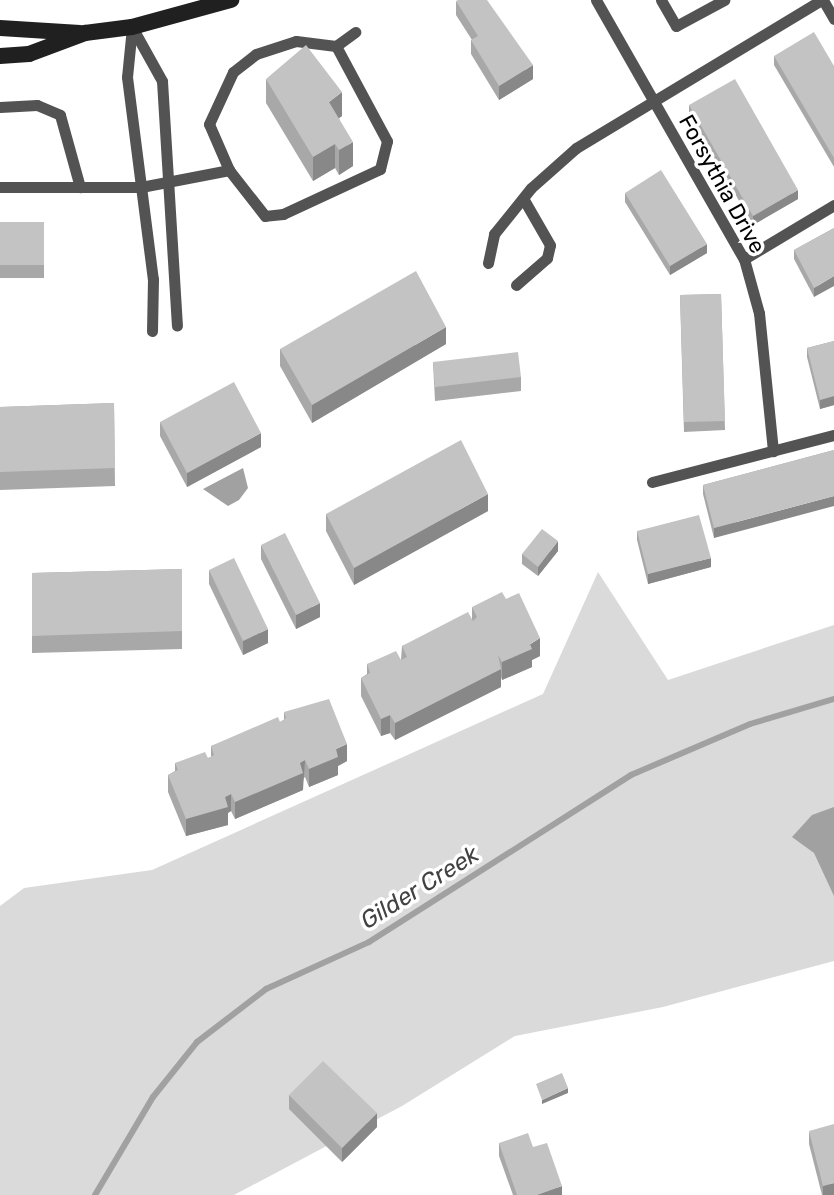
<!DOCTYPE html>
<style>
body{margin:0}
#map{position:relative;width:834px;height:1195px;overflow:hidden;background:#fff;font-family:Rubik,sans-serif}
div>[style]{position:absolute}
.green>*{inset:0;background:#dadada}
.water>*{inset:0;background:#a1a1a1}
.stream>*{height:6px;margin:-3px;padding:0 3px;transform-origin:3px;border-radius:3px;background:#a1a1a1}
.service>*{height:11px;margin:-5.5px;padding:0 5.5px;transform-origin:5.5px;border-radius:5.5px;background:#535353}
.secondary>*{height:16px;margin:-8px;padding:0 8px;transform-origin:8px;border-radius:8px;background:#202020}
.wall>*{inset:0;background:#a8a8a8}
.shaded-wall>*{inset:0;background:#888}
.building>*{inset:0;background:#c3c3c3}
span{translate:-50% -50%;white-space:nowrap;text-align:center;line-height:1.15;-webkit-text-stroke:7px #fff;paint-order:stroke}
.street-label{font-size:22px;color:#000}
.water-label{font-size:24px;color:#424242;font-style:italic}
</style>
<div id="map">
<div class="green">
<i style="clip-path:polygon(598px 572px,668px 680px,834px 625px,834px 961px,663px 1007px,515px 1036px,402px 1106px,234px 1195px,0 1195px,0 906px,24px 888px,152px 870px,543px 694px)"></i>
</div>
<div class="water">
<i style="clip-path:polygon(243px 468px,248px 488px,239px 500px,228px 506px,203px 489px)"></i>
<i style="clip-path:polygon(834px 807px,834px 896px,814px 853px,792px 837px,812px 815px)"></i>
</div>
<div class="stream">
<i style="left:95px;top:1195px;width:114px;rotate:-59.4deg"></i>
<i style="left:153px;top:1097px;width:70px;rotate:-51.3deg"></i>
<i style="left:197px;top:1042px;width:87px;rotate:-37.5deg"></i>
<i style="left:266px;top:989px;width:113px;rotate:-24.5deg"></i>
<i style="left:369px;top:942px;width:311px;rotate:-32.5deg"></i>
<i style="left:631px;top:775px;width:129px;rotate:-23.2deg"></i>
<i style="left:750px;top:724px;width:88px;rotate:-16.6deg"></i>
</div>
<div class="service">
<i style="left:596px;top:0;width:298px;rotate:60.3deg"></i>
<i style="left:744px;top:259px;width:56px;rotate:74.5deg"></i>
<i style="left:759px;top:313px;width:139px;rotate:84.2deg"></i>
<i style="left:661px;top:0;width:30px;rotate:60deg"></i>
<i style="left:676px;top:26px;width:55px;rotate:-28.4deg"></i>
<i style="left:823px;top:0;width:22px;rotate:60deg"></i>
<i style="left:132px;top:27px;width:62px;rotate:60.9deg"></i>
<i style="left:162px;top:81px;width:245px;rotate:86.5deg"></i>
<i style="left:132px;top:27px;width:50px;rotate:95.7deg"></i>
<i style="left:127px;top:77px;width:204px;rotate:82.7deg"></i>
<i style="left:153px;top:279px;width:52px;rotate:91.1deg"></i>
<i style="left:336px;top:46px;width:108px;rotate:61.8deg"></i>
<i style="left:387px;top:141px;width:29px;rotate:104deg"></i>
<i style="left:380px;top:169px;width:107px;rotate:155.1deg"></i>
<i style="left:283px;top:214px;width:18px;rotate:174deg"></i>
<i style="left:265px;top:216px;width:58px;rotate:-128deg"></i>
<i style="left:229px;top:170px;width:50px;rotate:-113.5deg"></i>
<i style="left:209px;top:124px;width:57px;rotate:-65.2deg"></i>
<i style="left:233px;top:72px;width:29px;rotate:-38deg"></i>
<i style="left:256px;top:54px;width:42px;rotate:-18deg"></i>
<i style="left:296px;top:41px;width:40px;rotate:7.1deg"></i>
<i style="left:336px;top:46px;width:24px;rotate:-36deg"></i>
<i style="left:0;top:107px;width:37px;rotate:-3deg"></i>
<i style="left:37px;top:105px;width:25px;rotate:23deg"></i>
<i style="left:60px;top:115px;width:75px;rotate:74.5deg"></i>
<i style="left:0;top:187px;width:141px"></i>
<i style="left:141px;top:187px;width:90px;rotate:-10.9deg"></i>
<i style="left:744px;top:259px;width:105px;rotate:-31deg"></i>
<i style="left:488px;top:263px;width:30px;rotate:-78deg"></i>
<i style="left:494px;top:234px;width:59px;rotate:-51.2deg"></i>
<i style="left:531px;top:188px;width:60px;rotate:-41.6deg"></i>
<i style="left:576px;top:148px;width:286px;rotate:-31.1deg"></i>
<i style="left:516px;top:285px;width:41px;rotate:-41.1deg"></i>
<i style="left:547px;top:258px;width:13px;rotate:-77deg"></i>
<i style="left:550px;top:245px;width:54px;rotate:-119.9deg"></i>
<i style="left:652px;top:482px;width:188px;rotate:-14.5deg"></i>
</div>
<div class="secondary">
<i style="left:0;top:28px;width:80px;rotate:3.6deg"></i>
<i style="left:0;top:56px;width:29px;rotate:-4deg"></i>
<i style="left:29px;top:54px;width:60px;rotate:-20.6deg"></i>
<i style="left:85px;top:33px;width:47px;rotate:-7.3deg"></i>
<i style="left:132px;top:27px;width:103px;rotate:-15.3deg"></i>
</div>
<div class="wall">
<i style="clip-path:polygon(456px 1px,533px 79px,499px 100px,471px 54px,471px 40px,472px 40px,456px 15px)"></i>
<i style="clip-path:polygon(774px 56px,834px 66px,834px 167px,774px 65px)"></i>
<i style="clip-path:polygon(266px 79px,342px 116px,339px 118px,353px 166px,339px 175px,335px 168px,313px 181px,266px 103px)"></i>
<i style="clip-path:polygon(689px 105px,798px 199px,753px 225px,689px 114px)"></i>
<i style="clip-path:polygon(625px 193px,707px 253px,670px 275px,625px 202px)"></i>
<i style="clip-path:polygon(0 222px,44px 222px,44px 278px,0 278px)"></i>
<i style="clip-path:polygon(834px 228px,814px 297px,794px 259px,794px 250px)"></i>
<i style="clip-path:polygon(721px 294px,725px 430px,684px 432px,680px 295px)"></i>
<i style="clip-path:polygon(834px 341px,834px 405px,820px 409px,807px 357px,807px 348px)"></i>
<i style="clip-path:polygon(446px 344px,312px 423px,280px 366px,280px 349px)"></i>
<i style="clip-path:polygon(433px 362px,521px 377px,521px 391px,435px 401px)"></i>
<i style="clip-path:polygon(114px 403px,115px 486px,0 490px,0 407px)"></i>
<i style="clip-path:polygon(160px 422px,261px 447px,187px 487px,160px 436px)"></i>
<i style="clip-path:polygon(834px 450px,714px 538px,703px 494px,703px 485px)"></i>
<i style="clip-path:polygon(488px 511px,354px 585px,326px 531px,326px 514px)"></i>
<i style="clip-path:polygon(637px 531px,711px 567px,648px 584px,637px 540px)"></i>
<i style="clip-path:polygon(261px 545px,320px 617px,296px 629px,261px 559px)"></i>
<i style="clip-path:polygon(558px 551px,538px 576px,522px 564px,522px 554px)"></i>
<i style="clip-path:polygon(182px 569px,182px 649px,32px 653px,32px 573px)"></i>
<i style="clip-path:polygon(209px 570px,268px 643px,243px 655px,209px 584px)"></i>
<i style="clip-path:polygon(472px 607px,540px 656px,532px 660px,532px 667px,502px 680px,501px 677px,501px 687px,395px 740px,390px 733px,381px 736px,361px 696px,361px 678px,367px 674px,367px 664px,401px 660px,402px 646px,472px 620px)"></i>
<i style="clip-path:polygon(284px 712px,347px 761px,338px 766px,338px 775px,309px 787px,305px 777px,303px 779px,303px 790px,235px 819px,231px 811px,228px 813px,228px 825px,186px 836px,168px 792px,168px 775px,175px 771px,175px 763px,208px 758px,211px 757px,211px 746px,280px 722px,284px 720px)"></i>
<i style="clip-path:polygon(289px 1095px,377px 1127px,342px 1162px,289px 1109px)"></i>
<i style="clip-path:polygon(809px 1131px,834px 1195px,822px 1195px,809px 1144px)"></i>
<i style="clip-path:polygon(499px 1143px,533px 1147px,562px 1195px,513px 1195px,499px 1156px)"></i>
</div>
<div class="shaded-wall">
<i style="clip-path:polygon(533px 65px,533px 79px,499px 100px,499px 86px)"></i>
<i style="clip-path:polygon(342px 92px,342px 116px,329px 126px,329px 102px)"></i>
<i style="clip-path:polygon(353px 142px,353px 166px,339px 175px,339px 150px)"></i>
<i style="clip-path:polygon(335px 144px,335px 168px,313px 181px,313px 157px)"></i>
<i style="clip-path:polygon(798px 190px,798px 199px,753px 225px,753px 216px)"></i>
<i style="clip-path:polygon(707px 244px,707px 253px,670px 275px,670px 266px)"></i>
<i style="clip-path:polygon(834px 276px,834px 286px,814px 297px,814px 288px)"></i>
<i style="clip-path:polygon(446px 327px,446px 344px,312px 423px,312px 405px)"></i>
<i style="clip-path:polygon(834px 396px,834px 405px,820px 409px,820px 400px)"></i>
<i style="clip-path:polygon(261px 433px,261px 447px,187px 487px,187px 473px)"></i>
<i style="clip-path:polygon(488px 494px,488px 511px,354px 585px,354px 568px)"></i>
<i style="clip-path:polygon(834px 496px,834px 506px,714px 538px,714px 528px)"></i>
<i style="clip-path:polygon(558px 541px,558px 551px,538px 576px,538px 567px)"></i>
<i style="clip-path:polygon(711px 558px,711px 567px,648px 584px,648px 574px)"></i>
<i style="clip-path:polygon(320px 603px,320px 617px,296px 629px,296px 615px)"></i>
<i style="clip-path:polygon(268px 629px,268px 643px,243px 655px,243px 641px)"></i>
<i style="clip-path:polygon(540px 638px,540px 656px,532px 660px,532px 667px,502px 680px,502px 662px)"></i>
<i style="clip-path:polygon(501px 669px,501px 687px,395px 740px,395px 723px)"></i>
<i style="clip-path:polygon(390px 715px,390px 733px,381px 736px,381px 719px)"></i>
<i style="clip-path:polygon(347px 744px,347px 761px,338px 766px,338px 775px,309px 787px,309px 769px,336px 749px)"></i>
<i style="clip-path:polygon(305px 760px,303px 790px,235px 819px,235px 802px)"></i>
<i style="clip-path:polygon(231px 794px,231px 811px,228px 813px,228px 825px,186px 836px,186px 819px)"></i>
<i style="clip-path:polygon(568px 1088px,568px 1093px,542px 1104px,542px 1100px)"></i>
<i style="clip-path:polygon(377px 1113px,377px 1127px,342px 1162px,342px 1148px)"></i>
<i style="clip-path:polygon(834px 1183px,834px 1195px,823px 1195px,823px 1186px)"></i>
<i style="clip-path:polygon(562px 1186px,562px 1195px,537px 1195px)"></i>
</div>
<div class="building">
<i style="clip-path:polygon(458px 0,487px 0,533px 65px,499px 86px,471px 40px,478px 36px,456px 1px)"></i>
<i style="clip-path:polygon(814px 32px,834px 66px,834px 158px,774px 56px)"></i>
<i style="clip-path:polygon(306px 45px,342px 92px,329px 102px,353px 142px,339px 150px,335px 144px,313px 157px,266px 79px)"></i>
<i style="clip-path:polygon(735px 79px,798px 190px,753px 216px,689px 105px)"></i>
<i style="clip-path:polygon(661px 170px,707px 244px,670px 266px,625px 193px)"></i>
<i style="clip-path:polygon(0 222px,44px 222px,44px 265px,0 265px)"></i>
<i style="clip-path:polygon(834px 228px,834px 276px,814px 288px,794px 250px)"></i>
<i style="clip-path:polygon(416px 271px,446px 327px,312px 405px,280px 349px)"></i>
<i style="clip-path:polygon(721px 294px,725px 421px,684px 422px,680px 295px)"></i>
<i style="clip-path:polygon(834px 341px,834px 396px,820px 400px,807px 348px)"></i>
<i style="clip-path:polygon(518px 352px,521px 377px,435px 387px,433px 362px)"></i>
<i style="clip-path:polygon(234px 382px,261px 433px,187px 473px,160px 422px)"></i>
<i style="clip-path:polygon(114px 403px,115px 468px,0 472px,0 407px)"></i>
<i style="clip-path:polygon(461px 440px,488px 494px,354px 568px,326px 514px)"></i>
<i style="clip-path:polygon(834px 450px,834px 496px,714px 528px,703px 485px)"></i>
<i style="clip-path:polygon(699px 515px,711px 558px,648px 574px,637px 531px)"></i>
<i style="clip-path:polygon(542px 529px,558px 541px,538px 567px,522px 554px)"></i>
<i style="clip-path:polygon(285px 533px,320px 603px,296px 615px,261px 545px)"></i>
<i style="clip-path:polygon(234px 558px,268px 629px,243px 641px,209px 570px)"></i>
<i style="clip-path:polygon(182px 569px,182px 631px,32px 636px,32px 573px)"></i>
<i style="clip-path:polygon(502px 592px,506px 599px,519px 593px,540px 638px,530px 644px,532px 649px,502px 662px,498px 655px,501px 669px,395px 723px,390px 715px,381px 719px,361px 678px,370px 673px,367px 664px,396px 651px,401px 660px,407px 657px,402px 646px,468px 612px,473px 621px,477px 617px,472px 607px)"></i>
<i style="clip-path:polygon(329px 699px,347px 744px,336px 749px,338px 757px,309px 769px,305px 760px,300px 763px,303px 773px,235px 802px,231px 794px,225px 797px,228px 807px,186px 819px,168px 775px,178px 770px,175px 763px,205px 752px,208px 758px,214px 755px,211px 746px,278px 717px,280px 722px,286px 718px,284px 712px)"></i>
<i style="clip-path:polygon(323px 1061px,377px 1113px,342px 1148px,289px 1095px)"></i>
<i style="clip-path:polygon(562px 1073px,568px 1088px,542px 1100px,536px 1084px)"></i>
<i style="clip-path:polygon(834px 1124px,834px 1183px,823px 1186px,809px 1131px)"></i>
<i style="clip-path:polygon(528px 1133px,533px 1147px,547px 1143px,562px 1186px,537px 1195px,517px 1195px,499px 1143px)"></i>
</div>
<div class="street-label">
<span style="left:722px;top:184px;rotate:61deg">Forsythia Drive</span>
</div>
<div class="water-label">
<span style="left:420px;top:888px;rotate:-32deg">Gilder Creek</span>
</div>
</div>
